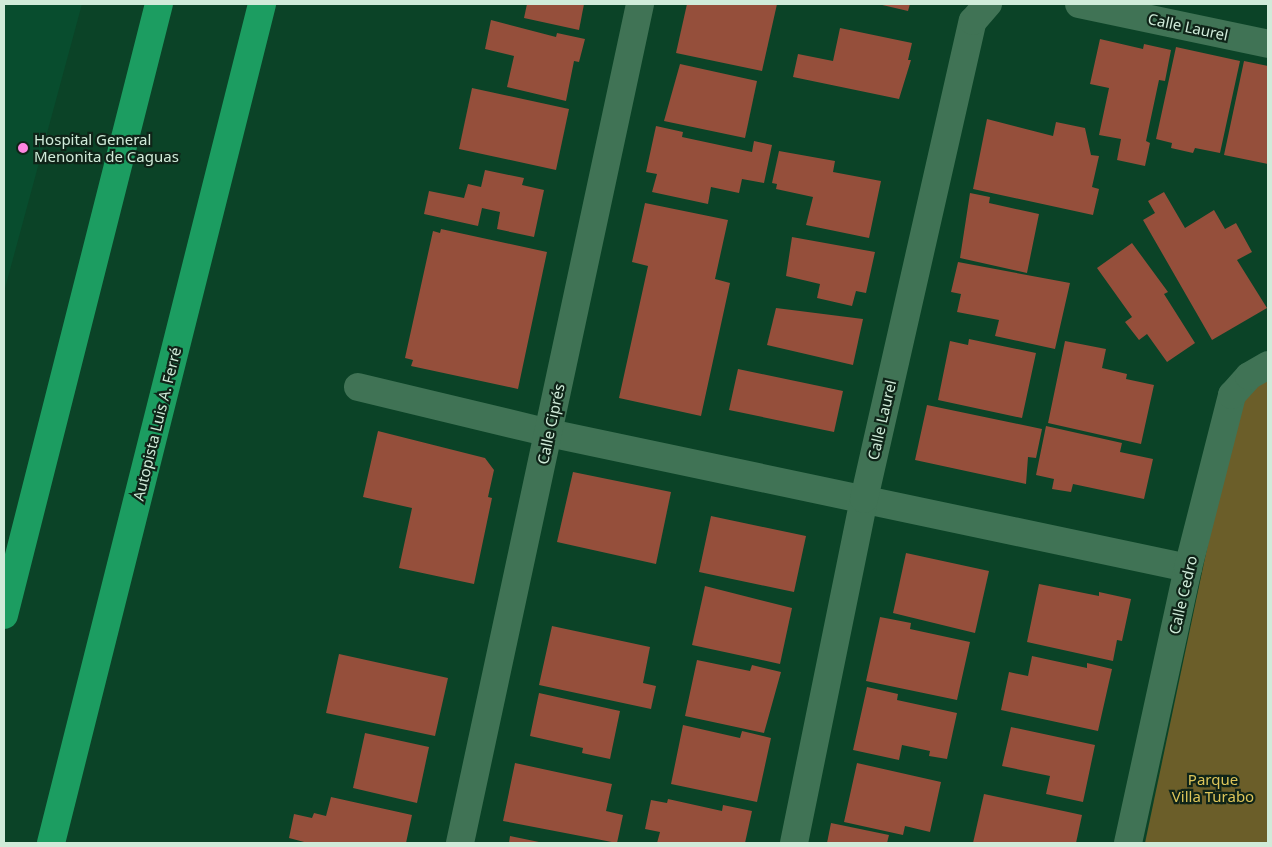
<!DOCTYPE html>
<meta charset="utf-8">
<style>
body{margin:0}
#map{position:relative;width:1272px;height:847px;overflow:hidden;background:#0b4327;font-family:"Noto Sans",sans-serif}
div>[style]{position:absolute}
.built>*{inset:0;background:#084d2e}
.green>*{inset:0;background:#6b5e29}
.building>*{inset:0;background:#954f3b}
.street>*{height:28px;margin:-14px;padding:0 14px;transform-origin:14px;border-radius:14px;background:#407355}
.highway>*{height:28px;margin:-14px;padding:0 14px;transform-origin:14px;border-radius:14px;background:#1c9d61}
.dots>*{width:14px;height:14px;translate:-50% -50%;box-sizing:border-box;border:2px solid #0f2418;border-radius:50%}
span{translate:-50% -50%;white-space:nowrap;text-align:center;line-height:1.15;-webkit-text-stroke:4.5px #0f2418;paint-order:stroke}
.street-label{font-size:15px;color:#d0ebd9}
.poi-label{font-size:15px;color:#d0ebd9}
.left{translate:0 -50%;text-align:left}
.park-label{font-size:15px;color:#ddc55a}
.frame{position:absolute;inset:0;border:5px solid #d0ebd9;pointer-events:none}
</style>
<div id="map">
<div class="built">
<i style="clip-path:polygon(4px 4px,82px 4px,4px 292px)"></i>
</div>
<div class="green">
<i style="clip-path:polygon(1268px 377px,1268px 843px,1145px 843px,1237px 406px,1244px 391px)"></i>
</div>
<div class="building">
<i style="clip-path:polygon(527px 4px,584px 4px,579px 30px,524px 18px)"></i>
<i style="clip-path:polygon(687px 4px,777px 4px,762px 71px,676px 53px)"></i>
<i style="clip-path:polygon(878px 4px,910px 4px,908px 11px)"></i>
<i style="clip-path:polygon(491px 20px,556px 37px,557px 33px,585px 39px,579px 62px,574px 61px,566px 101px,507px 87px,514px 56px,485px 49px)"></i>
<i style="clip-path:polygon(840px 28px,912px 43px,908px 60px,911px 60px,899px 99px,793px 77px,798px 54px,833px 61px)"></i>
<i style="clip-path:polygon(1100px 39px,1143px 49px,1144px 44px,1171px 50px,1165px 81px,1159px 80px,1146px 141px,1150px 143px,1145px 166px,1117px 160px,1121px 139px,1099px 135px,1109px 88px,1090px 84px)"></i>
<i style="clip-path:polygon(1176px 47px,1240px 61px,1220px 153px,1195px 148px,1193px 153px,1171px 148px,1172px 143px,1156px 139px)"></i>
<i style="clip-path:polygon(1244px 61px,1268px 66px,1268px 164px,1224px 155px)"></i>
<i style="clip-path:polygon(680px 64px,757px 81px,745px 138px,664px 121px)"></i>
<i style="clip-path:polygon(472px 88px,569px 109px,556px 170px,459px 149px)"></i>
<i style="clip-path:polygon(987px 119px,1053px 136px,1056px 122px,1085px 128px,1091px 155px,1099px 156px,1092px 187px,1099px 189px,1093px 215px,973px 189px)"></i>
<i style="clip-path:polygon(656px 126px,683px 132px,682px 137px,752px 152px,754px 141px,772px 145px,764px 183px,742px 179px,739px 193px,711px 187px,708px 204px,652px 192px,657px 174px,646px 172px)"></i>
<i style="clip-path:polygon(779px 151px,835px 161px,833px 172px,881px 181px,869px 238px,806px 225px,813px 197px,776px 189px,777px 184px,772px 183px)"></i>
<i style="clip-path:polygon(485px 170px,524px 178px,522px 185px,544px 190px,534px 237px,497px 229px,500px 212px,482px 208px,478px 226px,424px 214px,429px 191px,464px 198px,468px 184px,481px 187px)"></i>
<i style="clip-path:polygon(1164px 192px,1185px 228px,1214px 210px,1225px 229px,1236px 223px,1252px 252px,1237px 260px,1267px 308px,1212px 340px,1143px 220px,1155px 213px,1148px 201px)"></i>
<i style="clip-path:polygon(970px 193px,990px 197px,989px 203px,1039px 214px,1027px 273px,960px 258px)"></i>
<i style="clip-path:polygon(645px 203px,728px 220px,715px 279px,730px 283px,701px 416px,619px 398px,648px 266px,632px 262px)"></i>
<i style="clip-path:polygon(441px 229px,547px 252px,518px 389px,411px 366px,413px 360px,405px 358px,433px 231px,440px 233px)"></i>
<i style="clip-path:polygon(792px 237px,875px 252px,866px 293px,856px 291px,852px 306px,817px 298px,820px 284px,786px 276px)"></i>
<i style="clip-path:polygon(1132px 243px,1168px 292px,1164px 294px,1195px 343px,1167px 362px,1147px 334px,1139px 340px,1125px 322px,1132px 317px,1097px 268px)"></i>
<i style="clip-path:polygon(958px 262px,1070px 283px,1055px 349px,995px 336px,999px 320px,957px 312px,961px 294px,951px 292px)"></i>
<i style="clip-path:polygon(776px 308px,863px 319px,853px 365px,767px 345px)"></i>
<i style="clip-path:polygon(969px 339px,1036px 353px,1022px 418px,938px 400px,950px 341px,968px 345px)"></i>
<i style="clip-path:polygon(1065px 341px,1106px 349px,1102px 368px,1127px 374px,1126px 379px,1154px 385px,1141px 444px,1048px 423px)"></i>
<i style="clip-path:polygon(738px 369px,843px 391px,834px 432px,729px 410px)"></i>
<i style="clip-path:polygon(927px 405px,1042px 429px,1036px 458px,1028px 457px,1026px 484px,915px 460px)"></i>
<i style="clip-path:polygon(1046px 426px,1122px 443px,1120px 452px,1153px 459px,1144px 499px,1073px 484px,1071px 492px,1052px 489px,1054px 479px,1036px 475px)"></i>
<i style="clip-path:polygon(378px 431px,485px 458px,494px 470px,488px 497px,492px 498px,474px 584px,399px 568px,412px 508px,363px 497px)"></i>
<i style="clip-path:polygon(573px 472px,671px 492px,656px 564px,557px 542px)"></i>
<i style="clip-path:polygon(711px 516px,806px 536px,794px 592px,699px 572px)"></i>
<i style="clip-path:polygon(906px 553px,989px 571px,975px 633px,893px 613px)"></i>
<i style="clip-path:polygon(1039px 584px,1099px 596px,1099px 592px,1131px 599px,1122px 641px,1117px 640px,1113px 661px,1027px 642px)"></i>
<i style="clip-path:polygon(705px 586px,792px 608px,780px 664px,692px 645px)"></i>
<i style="clip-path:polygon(880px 617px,911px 623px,910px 629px,970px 642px,957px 700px,866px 681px)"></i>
<i style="clip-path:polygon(552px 626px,650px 647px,643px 683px,656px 686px,651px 709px,539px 685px)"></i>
<i style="clip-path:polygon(339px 654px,448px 678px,435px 736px,326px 713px)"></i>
<i style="clip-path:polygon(1032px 656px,1087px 668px,1087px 663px,1112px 669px,1098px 731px,1001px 710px,1009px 672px,1028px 676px)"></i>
<i style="clip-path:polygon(697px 660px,750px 671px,752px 665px,781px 672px,764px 733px,685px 716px)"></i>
<i style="clip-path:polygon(867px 687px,898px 694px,897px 700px,957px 713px,947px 759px,929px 756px,930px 751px,902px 745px,899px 760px,853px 750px)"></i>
<i style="clip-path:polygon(539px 693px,620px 711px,610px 759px,582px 753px,583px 748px,530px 736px)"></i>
<i style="clip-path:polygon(683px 725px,740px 738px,742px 731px,771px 738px,757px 802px,671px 784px)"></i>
<i style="clip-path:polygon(1011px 727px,1095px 745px,1083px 802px,1046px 794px,1050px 776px,1002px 766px)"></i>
<i style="clip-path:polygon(365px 733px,429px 747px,417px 803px,353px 788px)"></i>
<i style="clip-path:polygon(515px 763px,612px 784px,606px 811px,623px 815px,617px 843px,503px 821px)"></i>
<i style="clip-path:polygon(857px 763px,941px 782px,930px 832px,905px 826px,903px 835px,844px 822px)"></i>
<i style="clip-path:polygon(984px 794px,1082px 815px,1076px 843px,973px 843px)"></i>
<i style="clip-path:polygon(331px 797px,412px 815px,406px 843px,308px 843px,289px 838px,294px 814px,312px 818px,314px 813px,326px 816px)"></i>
<i style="clip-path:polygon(668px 799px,722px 811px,723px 805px,752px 811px,745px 843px,657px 843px,660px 832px,645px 829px,651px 800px,667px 803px)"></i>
<i style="clip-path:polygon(831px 823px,889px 835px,887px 843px,827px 843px)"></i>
<i style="clip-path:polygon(510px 836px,539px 842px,539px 843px,509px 843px)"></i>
</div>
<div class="street">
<i style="left:1079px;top:4px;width:193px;rotate:11.9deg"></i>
<i style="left:358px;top:387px;width:196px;rotate:13.5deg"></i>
<i style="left:549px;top:433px;width:653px;rotate:11.93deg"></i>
<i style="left:460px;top:843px;width:858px;rotate:-77.89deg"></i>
<i style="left:794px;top:843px;width:351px;rotate:-78.5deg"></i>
<i style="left:864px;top:499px;width:490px;rotate:-77.2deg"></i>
<i style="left:973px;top:21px;width:23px;rotate:-49deg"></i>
<i style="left:1128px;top:843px;width:281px;rotate:-77.7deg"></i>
<i style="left:1188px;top:568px;width:179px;rotate:-75.7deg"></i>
<i style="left:1232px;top:395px;width:25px;rotate:-48deg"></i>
<i style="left:1249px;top:376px;width:22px;rotate:-30deg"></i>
</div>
<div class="highway">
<i style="left:4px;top:615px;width:630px;rotate:-75.77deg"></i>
<i style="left:51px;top:843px;width:865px;rotate:-75.88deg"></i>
</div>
<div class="dots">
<i style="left:23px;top:148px;background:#fd86e1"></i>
</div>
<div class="street-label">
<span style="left:1188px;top:27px;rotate:12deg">Calle Laurel</span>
<span style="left:882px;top:420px;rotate:-77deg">Calle Laurel</span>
<span style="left:157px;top:424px;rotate:-76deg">Autopista Luis A. Ferré</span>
<span style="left:551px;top:424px;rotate:-78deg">Calle Ciprés</span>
<span style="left:1183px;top:595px;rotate:-77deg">Calle Cedro</span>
</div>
<div class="poi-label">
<span class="left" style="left:34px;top:148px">Hospital General<br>Menonita de Caguas</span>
</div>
<div class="park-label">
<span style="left:1213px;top:788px">Parque<br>Villa Turabo</span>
</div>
<div class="frame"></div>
</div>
